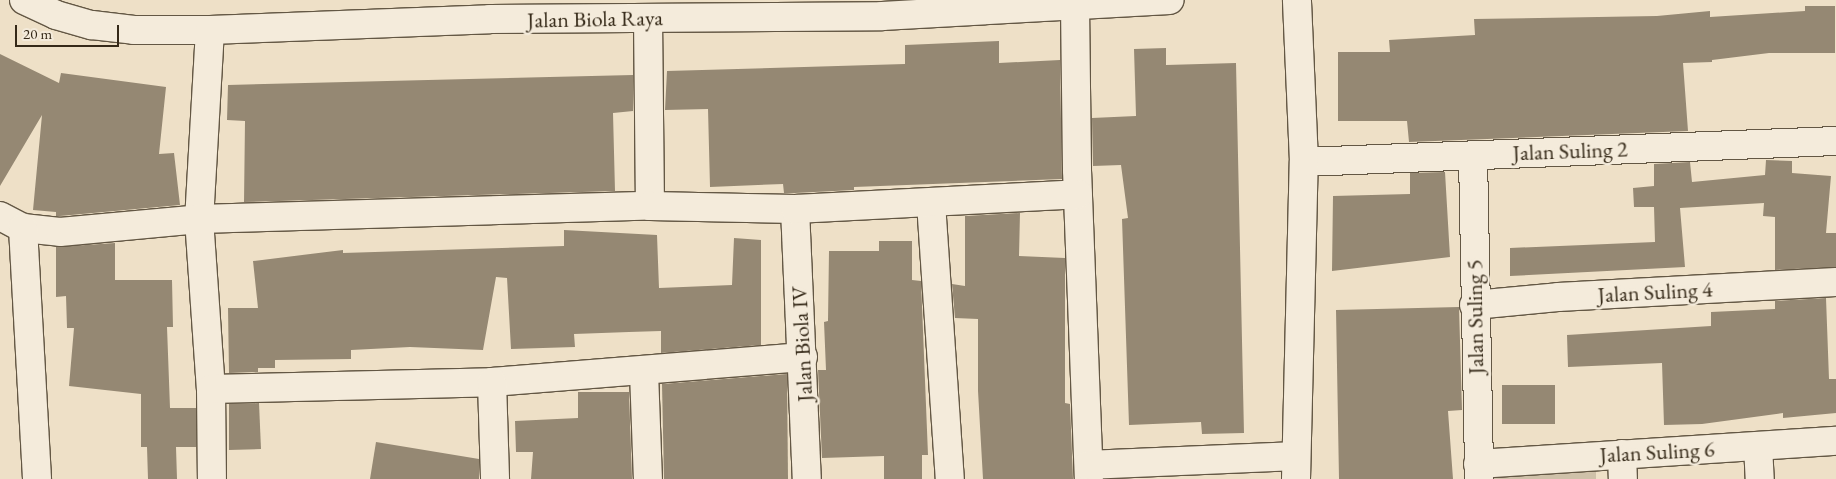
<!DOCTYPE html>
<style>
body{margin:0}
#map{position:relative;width:1836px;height:479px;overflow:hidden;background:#eee0c7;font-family:"EB Garamond",serif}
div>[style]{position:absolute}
.green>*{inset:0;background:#cfc1a9}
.building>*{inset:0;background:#958873}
.roads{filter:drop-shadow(1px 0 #635744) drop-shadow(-1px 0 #635744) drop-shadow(0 1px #635744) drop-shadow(0 -1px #635744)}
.street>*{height:28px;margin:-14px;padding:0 14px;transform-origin:14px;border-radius:14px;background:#f4ebdb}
span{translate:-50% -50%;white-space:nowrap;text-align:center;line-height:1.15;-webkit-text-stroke:5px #f4ebdb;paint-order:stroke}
.street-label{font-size:22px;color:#352918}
.scale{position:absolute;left:15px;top:25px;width:104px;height:22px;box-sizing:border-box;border:2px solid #352918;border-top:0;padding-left:6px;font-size:15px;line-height:18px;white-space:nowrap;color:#352918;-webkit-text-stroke:4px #f4ebdb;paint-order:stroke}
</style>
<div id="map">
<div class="green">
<i style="clip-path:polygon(1596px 466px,1596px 479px,1486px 479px,1486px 474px)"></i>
</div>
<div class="building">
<i style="clip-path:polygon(1805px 6px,1835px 6px,1835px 53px,1769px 53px,1712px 60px,1712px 62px,1683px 63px,1688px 131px,1409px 142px,1407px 121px,1338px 121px,1338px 52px,1390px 52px,1389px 40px,1475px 35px,1474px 19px,1657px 16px,1710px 11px,1710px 17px,1805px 11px)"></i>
<i style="clip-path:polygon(999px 41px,999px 63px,1060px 60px,1062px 179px,854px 187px,854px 190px,795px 193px,784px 193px,783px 184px,710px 187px,708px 109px,665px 110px,667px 71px,905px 64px,905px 45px)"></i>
<i style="clip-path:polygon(1166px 48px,1166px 65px,1236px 63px,1244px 433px,1202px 434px,1201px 422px,1129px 425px,1122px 219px,1128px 218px,1121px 165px,1093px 166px,1092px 118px,1136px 116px,1134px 49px)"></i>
<i style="clip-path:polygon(0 54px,59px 83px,61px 73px,166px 87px,159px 154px,174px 153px,180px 205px,60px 216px,56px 216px,56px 212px,33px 210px,42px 115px,0 186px)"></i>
<i style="clip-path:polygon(633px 75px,633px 111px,613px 113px,615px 191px,244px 202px,245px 121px,227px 120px,228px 85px)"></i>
<i style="clip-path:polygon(1766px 160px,1792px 161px,1792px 173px,1831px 176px,1826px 233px,1836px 233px,1836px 267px,1775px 270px,1775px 217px,1763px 216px,1764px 203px,1680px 208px,1685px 267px,1510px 276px,1510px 248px,1655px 242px,1654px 207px,1634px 207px,1633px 188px,1654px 186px,1654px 164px,1690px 162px,1692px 182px,1765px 175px)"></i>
<i style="clip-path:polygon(1445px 172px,1450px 257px,1332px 271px,1333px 196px,1410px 194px,1410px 173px)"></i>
<i style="clip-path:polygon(1020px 213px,1019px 256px,1065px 258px,1065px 403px,1070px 404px,1073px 479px,983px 479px,978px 391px,978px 319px,955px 318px,952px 284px,965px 286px,965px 216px)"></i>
<i style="clip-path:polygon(564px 230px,657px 235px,659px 288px,732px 285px,734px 238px,761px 240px,761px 345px,661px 353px,661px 331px,629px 332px,574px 334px,575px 347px,511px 349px,507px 278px,496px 277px,483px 350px,410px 347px,351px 350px,351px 359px,275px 360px,275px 368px,258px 368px,258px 372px,229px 373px,228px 308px,258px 308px,253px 261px,343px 250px,343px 253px,564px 246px)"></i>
<i style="clip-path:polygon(879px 241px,912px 241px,912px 280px,921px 281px,928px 455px,922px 455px,922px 479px,884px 479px,884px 456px,822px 458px,818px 370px,826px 370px,824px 322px,828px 321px,829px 251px,879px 251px)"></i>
<i style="clip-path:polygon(115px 243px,115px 280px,172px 280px,173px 327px,167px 327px,170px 408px,196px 408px,196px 447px,176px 447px,177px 479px,148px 479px,147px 447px,141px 447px,141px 394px,69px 386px,74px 328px,67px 328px,66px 296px,56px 297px,56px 247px)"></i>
<i style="clip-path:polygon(1826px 298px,1829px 379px,1836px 379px,1836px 413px,1783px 418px,1783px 413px,1702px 424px,1664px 425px,1662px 363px,1568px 367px,1567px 335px,1711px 326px,1711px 312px,1775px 309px,1775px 301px)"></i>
<i style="clip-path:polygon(1459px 307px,1462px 410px,1448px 411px,1453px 479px,1339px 479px,1336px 310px)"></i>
<i style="clip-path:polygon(787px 374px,788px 479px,664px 479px,662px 384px)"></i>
<i style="clip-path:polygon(1502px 385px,1555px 385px,1555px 424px,1502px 424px)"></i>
<i style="clip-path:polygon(578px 392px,629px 392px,632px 479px,531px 479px,533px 452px,516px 452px,515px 421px,578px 418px)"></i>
<i style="clip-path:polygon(259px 403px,261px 449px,229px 450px,229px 404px)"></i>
<i style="clip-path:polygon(376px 442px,479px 459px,479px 479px,370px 479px)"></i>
</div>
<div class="roads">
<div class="street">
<i style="left:24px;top:0;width:35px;rotate:25deg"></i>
<i style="left:56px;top:15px;width:37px;rotate:16deg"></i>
<i style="left:92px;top:25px;width:42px;rotate:6.8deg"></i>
<i style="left:134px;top:30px;width:76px"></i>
<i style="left:210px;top:30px;width:280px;rotate:-2.2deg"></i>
<i style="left:490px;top:19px;width:392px;rotate:-0.4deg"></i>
<i style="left:882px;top:16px;width:288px;rotate:-3.2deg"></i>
<i style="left:1075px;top:5px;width:165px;rotate:89.3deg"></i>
<i style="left:1077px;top:170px;width:309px;rotate:87.8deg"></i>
<i style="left:648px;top:18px;width:188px;rotate:89.4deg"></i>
<i style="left:210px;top:30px;width:189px;rotate:93.3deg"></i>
<i style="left:199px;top:219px;width:170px;rotate:86deg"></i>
<i style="left:211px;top:389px;width:90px;rotate:89.4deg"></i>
<i style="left:1473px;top:155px;width:324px;rotate:88.9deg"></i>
<i style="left:1304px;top:162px;width:532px;rotate:-2.26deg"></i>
<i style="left:931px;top:203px;width:277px;rotate:86.1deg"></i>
<i style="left:795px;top:209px;width:270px;rotate:87.5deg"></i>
<i style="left:0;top:216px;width:26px;rotate:28deg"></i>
<i style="left:23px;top:228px;width:37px;rotate:6deg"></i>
<i style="left:60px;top:232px;width:140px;rotate:-5.3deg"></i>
<i style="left:199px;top:219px;width:451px;rotate:-1.7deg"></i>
<i style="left:650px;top:206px;width:145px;rotate:1.2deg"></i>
<i style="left:795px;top:209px;width:283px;rotate:-3deg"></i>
<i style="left:23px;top:228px;width:251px;rotate:86.8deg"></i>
<i style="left:1474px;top:305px;width:84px;rotate:-5.4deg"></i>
<i style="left:1558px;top:297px;width:278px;rotate:-3.1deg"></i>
<i style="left:644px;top:372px;width:107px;rotate:87.9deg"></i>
<i style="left:492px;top:382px;width:312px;rotate:-4.6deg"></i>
<i style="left:211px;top:389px;width:281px;rotate:-1.4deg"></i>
<i style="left:492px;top:382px;width:97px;rotate:88.2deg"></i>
<i style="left:1758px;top:446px;width:33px;rotate:87deg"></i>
<i style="left:1622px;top:454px;width:25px;rotate:88deg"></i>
<i style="left:1478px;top:464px;width:359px;rotate:-3.7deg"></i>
<i style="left:1089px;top:465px;width:206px;rotate:-2.5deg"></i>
<i style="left:1296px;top:479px;width:317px;rotate:-88.6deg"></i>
<i style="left:1304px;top:162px;width:162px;rotate:-92.5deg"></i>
</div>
</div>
<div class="street-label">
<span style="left:595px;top:19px;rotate:-1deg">Jalan Biola Raya</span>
<span style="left:1570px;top:151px;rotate:-2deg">Jalan Suling 2</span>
<span style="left:1655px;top:292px;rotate:-3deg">Jalan Suling 4</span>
<span style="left:1475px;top:317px;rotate:-91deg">Jalan Suling 5</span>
<span style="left:802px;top:344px;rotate:-93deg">Jalan Biola IV</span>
<span style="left:1657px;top:452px;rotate:-3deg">Jalan Suling 6</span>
</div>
<div class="scale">20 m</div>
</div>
